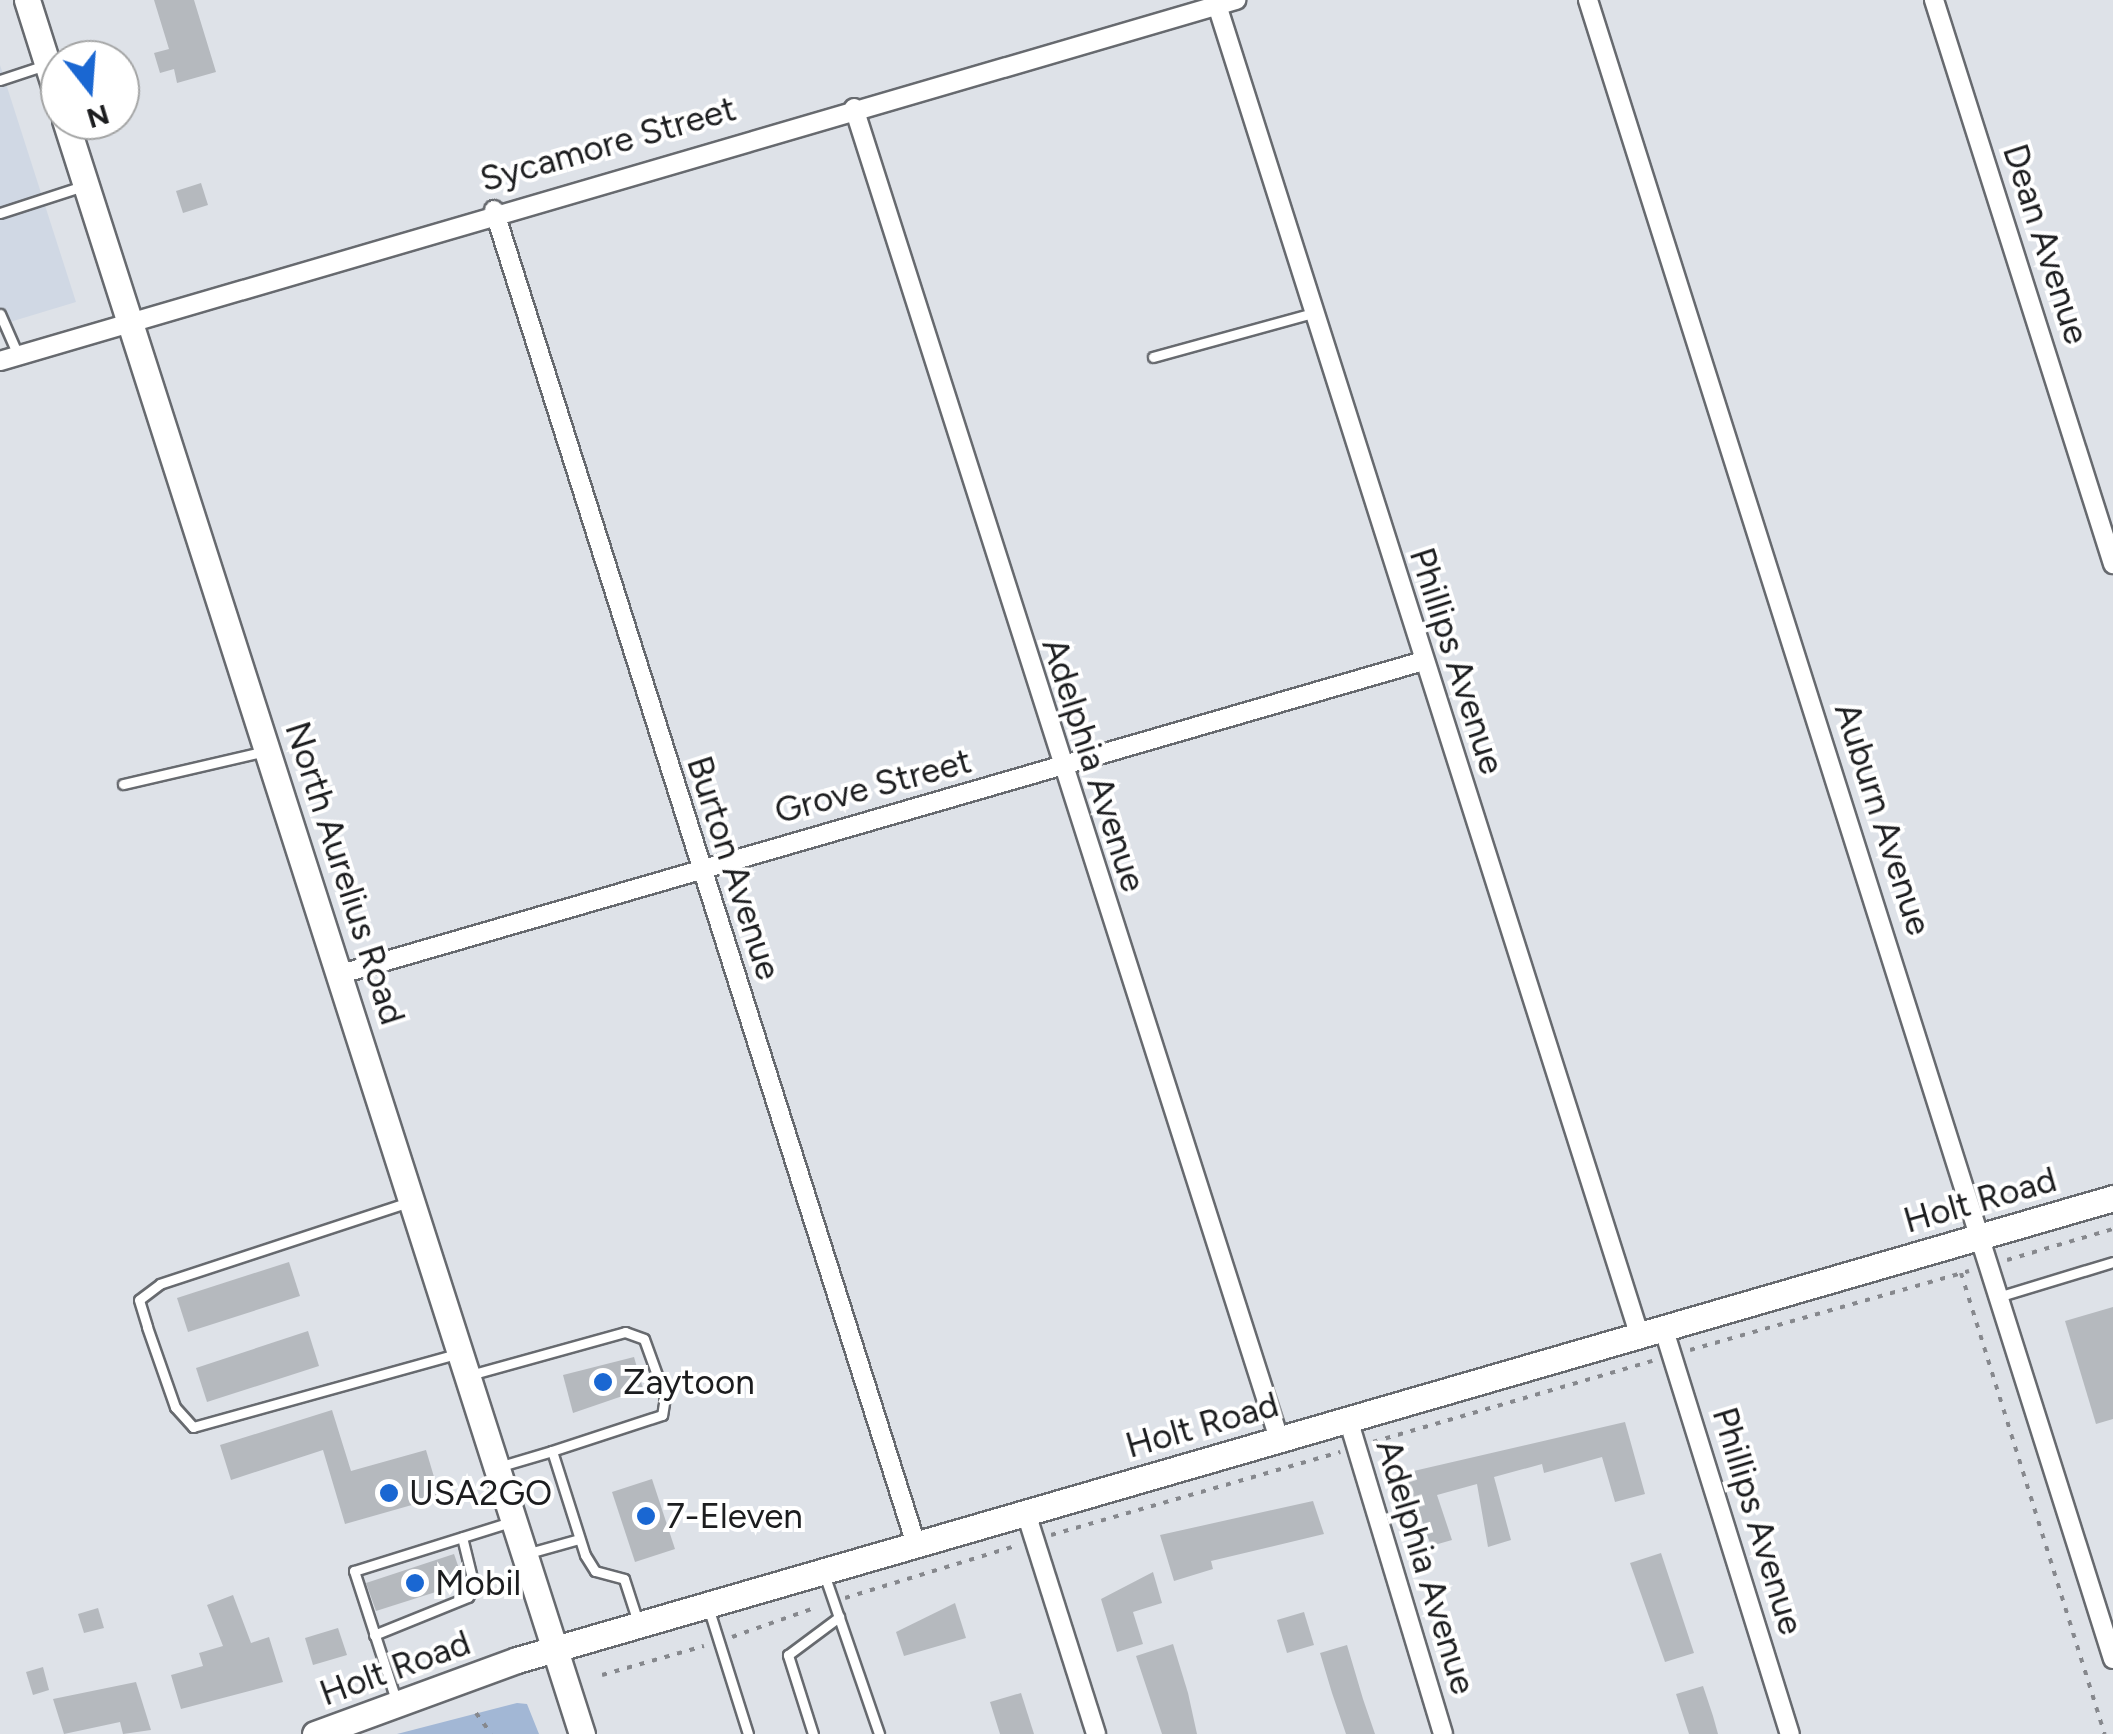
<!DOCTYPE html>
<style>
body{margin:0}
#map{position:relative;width:2113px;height:1734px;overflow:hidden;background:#dee2e8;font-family:Figtree,sans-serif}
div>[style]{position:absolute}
.built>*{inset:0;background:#d0d8e4}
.green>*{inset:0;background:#a2b7d5}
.building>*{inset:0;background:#b5b9be}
.path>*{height:4px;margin-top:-2px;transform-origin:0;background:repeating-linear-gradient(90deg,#86888d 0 5px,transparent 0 13px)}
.roads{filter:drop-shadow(2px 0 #676a6f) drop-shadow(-2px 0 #676a6f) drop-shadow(0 2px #676a6f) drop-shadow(0 -2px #676a6f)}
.lane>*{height:9px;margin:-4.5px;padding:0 4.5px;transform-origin:4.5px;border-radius:4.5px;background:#fff}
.street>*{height:18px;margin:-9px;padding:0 9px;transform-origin:9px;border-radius:9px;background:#fff}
.secondary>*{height:25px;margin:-12.5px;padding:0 12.5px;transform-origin:12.5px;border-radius:12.5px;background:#fff}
.dots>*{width:28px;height:28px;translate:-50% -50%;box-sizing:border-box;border:5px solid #fff;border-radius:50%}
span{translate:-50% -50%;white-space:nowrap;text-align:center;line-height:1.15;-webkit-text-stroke:8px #fff;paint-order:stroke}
.street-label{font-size:35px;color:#1c1d1f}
.poi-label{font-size:35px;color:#1c1d1f}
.left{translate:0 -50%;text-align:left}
.north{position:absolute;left:40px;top:40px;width:100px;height:100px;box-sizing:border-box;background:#fff;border:2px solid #a4a5a5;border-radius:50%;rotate:163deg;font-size:28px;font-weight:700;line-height:40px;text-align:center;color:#1c1d1f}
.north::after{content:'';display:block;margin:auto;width:35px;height:45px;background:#1a67d2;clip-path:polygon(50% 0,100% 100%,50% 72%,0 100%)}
</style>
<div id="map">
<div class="built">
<i style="clip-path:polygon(0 65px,76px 302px,0 325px)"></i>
</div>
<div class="green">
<i style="clip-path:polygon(517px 1703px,527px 1704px,539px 1734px,397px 1734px)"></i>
</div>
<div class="building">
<i style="clip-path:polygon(154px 0,194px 0,216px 72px,177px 83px,174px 69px,160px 73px,154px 53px,169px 49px)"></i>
<i style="clip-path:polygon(201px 183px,208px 205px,183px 213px,176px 191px)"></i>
<i style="clip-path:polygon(289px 1262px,300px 1296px,188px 1332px,177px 1298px)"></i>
<i style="clip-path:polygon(2113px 1307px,2113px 1419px,2096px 1424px,2065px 1321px)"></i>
<i style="clip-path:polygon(308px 1331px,319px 1366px,207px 1402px,196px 1368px)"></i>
<i style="clip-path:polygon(634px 1357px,643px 1389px,573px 1413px,563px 1375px)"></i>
<i style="clip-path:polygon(332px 1410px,351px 1471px,426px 1450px,440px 1497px,345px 1524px,323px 1450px,231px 1480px,220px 1445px)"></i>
<i style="clip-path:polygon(1625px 1422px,1645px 1494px,1615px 1502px,1602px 1457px,1544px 1473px,1542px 1464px,1494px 1477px,1511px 1540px,1488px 1547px,1477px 1484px,1437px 1495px,1452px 1540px,1431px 1546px,1405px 1473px)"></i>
<i style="clip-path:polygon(652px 1479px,675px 1549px,635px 1562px,612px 1492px)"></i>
<i style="clip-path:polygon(1313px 1501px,1324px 1534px,1211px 1561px,1213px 1569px,1174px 1581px,1160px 1535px)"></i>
<i style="clip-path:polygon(1661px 1553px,1694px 1653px,1665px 1662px,1630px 1563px)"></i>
<i style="clip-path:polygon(454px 1554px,464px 1583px,376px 1611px,366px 1583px)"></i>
<i style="clip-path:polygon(1153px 1572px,1162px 1603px,1133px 1612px,1143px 1644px,1117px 1652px,1101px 1599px)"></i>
<i style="clip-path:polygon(233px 1595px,251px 1643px,269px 1637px,283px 1682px,181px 1709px,171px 1675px,203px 1666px,199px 1653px,223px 1646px,207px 1605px)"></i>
<i style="clip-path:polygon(955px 1603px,966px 1638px,904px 1656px,896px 1632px)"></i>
<i style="clip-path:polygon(98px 1608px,104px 1628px,84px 1633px,78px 1614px)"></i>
<i style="clip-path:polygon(1304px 1612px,1314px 1645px,1287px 1653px,1277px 1620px)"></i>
<i style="clip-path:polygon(338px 1628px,347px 1655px,313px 1665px,305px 1638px)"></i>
<i style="clip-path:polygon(1173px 1644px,1188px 1693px,1197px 1734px,1162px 1734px,1136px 1656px)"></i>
<i style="clip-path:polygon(1347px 1645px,1363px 1699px,1375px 1734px,1346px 1734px,1332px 1693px,1320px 1653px)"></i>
<i style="clip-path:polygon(43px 1667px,49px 1690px,33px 1695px,26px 1672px)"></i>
<i style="clip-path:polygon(136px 1682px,151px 1730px,123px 1734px,120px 1722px,64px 1734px,53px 1699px)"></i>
<i style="clip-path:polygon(1703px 1686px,1713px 1716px,1718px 1734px,1689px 1734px,1676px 1694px)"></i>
<i style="clip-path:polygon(1021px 1693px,1034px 1734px,1000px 1734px,990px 1702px)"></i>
</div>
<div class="path">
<i style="left:2007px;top:1260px;width:110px;rotate:-16.3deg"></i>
<i style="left:1961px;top:1273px;width:483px;rotate:72.7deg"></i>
<i style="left:1690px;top:1350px;width:290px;rotate:-15.8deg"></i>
<i style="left:1373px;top:1442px;width:291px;rotate:-16.2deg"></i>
<i style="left:1051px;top:1535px;width:301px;rotate:-16deg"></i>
<i style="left:845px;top:1598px;width:181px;rotate:-17deg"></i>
<i style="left:732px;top:1637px;width:90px;rotate:-19.4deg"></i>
<i style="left:602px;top:1675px;width:106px;rotate:-15.9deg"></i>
<i style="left:476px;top:1713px;width:26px;rotate:54deg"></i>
</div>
<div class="roads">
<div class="lane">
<i style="left:0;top:80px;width:47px;rotate:-18.4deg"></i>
<i style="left:0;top:213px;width:87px;rotate:-18deg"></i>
<i style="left:0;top:314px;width:45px;rotate:66.3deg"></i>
<i style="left:1153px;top:357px;width:166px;rotate:-15.4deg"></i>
<i style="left:123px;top:784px;width:147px;rotate:-13deg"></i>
<i style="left:409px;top:1202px;width:262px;rotate:161.8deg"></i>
<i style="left:160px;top:1284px;width:26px;rotate:143deg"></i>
<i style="left:139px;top:1300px;width:28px;rotate:73deg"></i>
<i style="left:147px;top:1327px;width:85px;rotate:70.7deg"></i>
<i style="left:175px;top:1407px;width:27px;rotate:48deg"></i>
<i style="left:193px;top:1427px;width:276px;rotate:-15.5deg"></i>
<i style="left:2001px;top:1296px;width:117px;rotate:-16.9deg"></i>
<i style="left:470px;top:1375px;width:161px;rotate:-15.5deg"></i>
<i style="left:625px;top:1332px;width:20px;rotate:20deg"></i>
<i style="left:644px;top:1339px;width:62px;rotate:70.1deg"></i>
<i style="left:665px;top:1397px;width:18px;rotate:99deg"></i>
<i style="left:662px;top:1415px;width:116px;rotate:161.9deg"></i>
<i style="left:498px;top:1467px;width:56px;rotate:-16.5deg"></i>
<i style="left:552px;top:1451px;width:109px;rotate:72.4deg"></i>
<i style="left:585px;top:1555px;width:19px;rotate:58deg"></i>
<i style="left:595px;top:1571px;width:30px;rotate:15deg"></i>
<i style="left:624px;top:1579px;width:45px;rotate:72deg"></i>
<i style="left:529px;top:1553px;width:52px;rotate:-15.6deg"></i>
<i style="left:824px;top:1574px;width:169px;rotate:71deg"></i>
<i style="left:708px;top:1607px;width:133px;rotate:72.5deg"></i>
<i style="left:374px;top:1635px;width:101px;rotate:-22deg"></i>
<i style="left:468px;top:1597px;width:13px;rotate:-61deg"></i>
<i style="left:474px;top:1586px;width:50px;rotate:-103.8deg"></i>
<i style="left:396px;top:1700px;width:136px;rotate:-108deg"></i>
<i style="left:354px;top:1571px;width:164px;rotate:-17.4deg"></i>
<i style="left:813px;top:1734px;width:83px;rotate:-107.6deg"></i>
<i style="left:788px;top:1655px;width:64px;rotate:-36.7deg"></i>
</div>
<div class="street">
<i style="left:1588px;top:0;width:1740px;rotate:72.44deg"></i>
<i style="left:1934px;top:0;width:592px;rotate:72.39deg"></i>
<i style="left:1217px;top:5px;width:1394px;rotate:72.38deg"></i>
<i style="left:854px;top:108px;width:1397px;rotate:72.29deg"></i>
<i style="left:494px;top:210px;width:1399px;rotate:72.45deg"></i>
<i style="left:0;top:361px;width:1288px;rotate:-16.28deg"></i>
<i style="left:341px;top:974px;width:1126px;rotate:-16.13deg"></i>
<i style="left:1663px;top:1327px;width:426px;rotate:72.7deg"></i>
<i style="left:1348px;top:1419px;width:329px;rotate:73.2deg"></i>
<i style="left:1026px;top:1513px;width:232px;rotate:72.4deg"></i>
</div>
<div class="secondary">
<i style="left:27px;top:0;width:109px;rotate:72.4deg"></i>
<i style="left:65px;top:120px;width:1695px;rotate:72.24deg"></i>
<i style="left:315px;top:1734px;width:215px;rotate:-20.1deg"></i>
<i style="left:517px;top:1660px;width:1662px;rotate:-16.14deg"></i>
</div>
</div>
<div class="dots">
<i style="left:603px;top:1382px;background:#1a67d2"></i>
<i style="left:389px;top:1493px;background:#1a67d2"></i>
<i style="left:646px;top:1516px;background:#1a67d2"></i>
<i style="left:415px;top:1583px;background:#1a67d2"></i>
</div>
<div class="street-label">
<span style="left:608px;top:144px;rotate:-16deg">Sycamore Street</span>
<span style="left:2046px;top:244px;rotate:72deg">Dean Avenue</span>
<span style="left:1457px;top:661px;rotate:72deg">Phillips Avenue</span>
<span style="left:1094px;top:765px;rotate:72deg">Adelphia Avenue</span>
<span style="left:873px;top:786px;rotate:-15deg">Grove Street</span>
<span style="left:1883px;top:819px;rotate:72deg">Auburn Avenue</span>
<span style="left:734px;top:868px;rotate:72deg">Burton Avenue</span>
<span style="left:345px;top:873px;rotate:72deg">North Aurelius Road</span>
<span style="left:1980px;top:1200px;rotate:-16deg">Holt Road</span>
<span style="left:1202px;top:1425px;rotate:-16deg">Holt Road</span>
<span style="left:1758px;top:1521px;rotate:73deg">Phillips Avenue</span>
<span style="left:1426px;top:1567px;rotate:73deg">Adelphia Avenue</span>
<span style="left:395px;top:1668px;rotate:-20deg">Holt Road</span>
</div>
<div class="poi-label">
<span class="left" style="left:623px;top:1382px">Zaytoon</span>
<span class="left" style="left:409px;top:1493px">USA2GO</span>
<span class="left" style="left:666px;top:1516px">7-Eleven</span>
<span class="left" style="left:435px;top:1583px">Mobil</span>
</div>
<div class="north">N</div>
</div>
